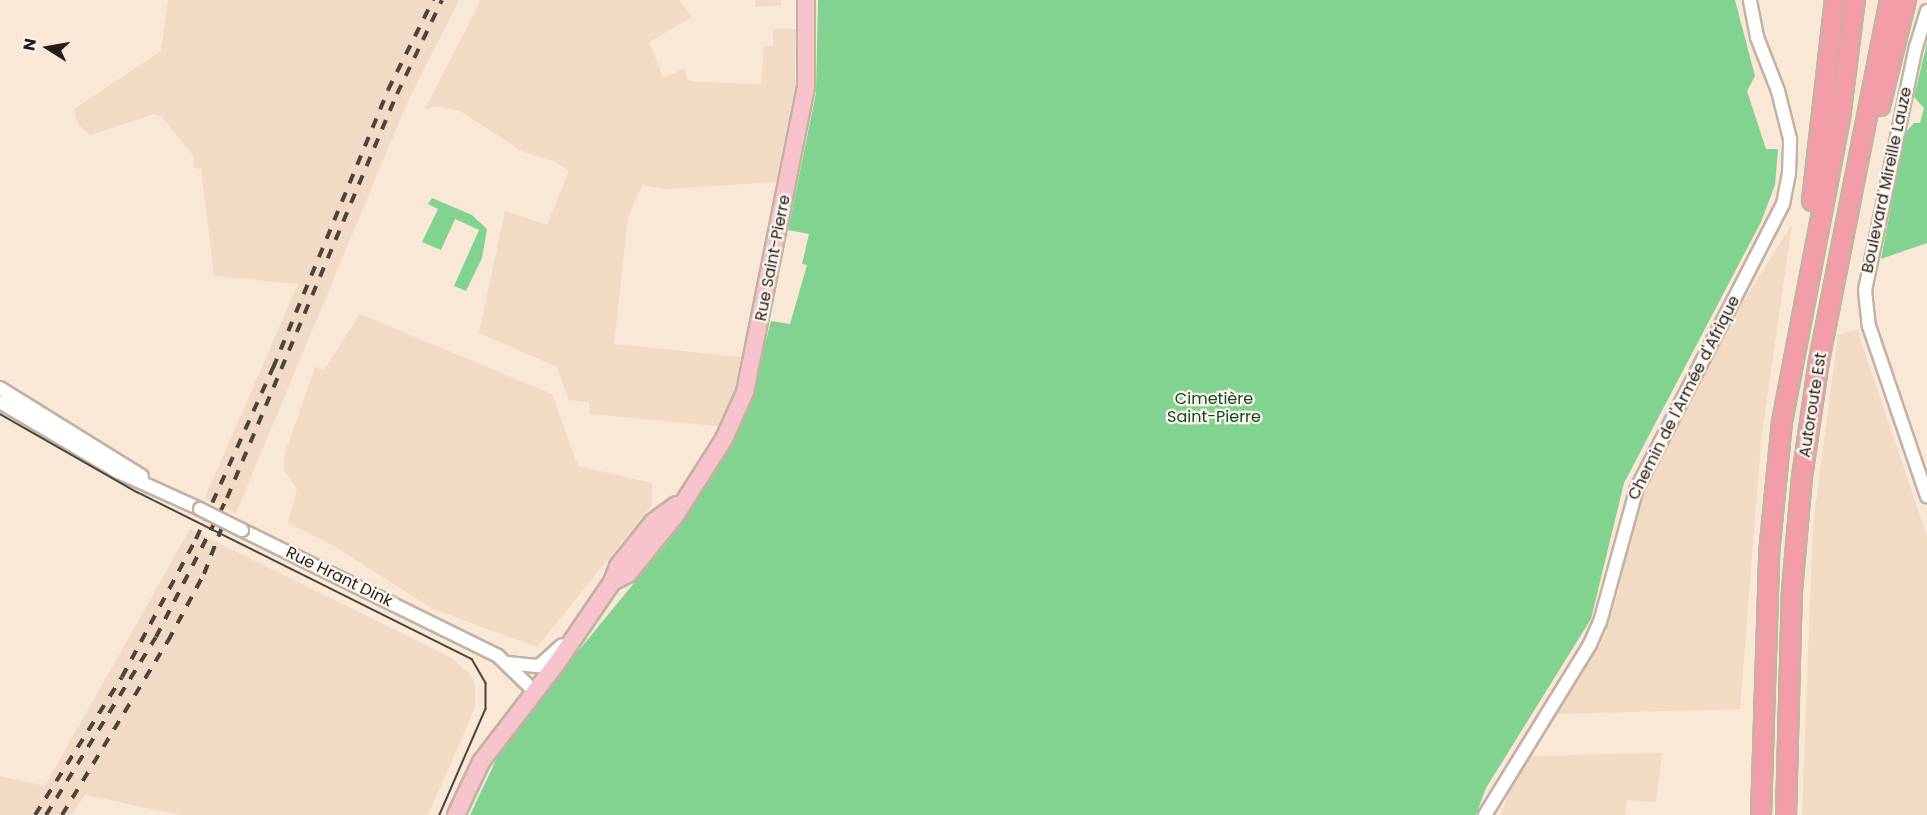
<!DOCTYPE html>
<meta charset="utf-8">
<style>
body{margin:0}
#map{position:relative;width:1927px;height:815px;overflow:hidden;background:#f9e8d6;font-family:Poppins,sans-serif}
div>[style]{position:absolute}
.built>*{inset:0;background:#f1dbc4}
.green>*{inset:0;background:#83d390}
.roads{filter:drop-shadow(2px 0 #c2b2a2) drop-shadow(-2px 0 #c2b2a2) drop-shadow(0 2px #c2b2a2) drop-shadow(0 -2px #c2b2a2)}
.minor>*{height:12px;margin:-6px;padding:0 6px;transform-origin:6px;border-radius:6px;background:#fff}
.major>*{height:16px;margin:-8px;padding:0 8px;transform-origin:8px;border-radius:8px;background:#f8c4cb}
.highway>*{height:18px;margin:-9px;padding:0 9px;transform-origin:9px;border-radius:9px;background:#f39da9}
.tram>*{height:1.5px;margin:-0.75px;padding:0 0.75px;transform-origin:0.75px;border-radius:0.75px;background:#4c443b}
.rail>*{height:4px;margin-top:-2px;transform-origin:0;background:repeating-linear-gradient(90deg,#4c443b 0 10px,transparent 0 20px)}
.bridges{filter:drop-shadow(2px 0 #c2b2a2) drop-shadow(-2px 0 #c2b2a2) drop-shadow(0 2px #c2b2a2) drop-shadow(0 -2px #c2b2a2)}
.minor-bridge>*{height:12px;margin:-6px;padding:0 6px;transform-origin:6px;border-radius:6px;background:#fff}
span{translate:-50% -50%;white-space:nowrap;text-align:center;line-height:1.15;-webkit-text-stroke:4.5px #fef7f0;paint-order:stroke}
.street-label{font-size:16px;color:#241e18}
.park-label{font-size:16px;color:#0d4b1f}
.north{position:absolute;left:18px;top:18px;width:60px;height:60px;-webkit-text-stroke:4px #fef7f0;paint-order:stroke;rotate:281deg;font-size:16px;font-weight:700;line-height:24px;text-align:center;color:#241e18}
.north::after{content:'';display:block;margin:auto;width:21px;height:27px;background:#241e18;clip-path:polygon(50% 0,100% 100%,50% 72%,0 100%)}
</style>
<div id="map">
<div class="built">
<i style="clip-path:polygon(168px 0,459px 0,407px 103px,236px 513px,205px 498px,298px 284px,214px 276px,201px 169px,194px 168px,193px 155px,161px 116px,154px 114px,90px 135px,79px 125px,73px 110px,161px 51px)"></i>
<i style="clip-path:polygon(481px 0,679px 0,692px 17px,649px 42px,663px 77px,685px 69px,687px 80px,697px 82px,761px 84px,764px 46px,773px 46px,773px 29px,796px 29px,795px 87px,776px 182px,665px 189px,642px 185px,628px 217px,614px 344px,741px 357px,735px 388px,719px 426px,590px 414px,589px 402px,569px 400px,557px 367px,479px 333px,505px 211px,547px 225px,569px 171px,554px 161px,523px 152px,462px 112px,437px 106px,425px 109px)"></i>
<i style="clip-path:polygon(755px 0,781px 0,781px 5px,755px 7px)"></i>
<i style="clip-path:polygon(1792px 224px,1761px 442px,1740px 709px,1556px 714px,1604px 638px,1618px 593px,1634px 516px,1653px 474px,1739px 308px)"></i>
<i style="clip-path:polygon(360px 314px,552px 394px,578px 466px,652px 483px,652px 505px,537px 647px,433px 609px,334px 546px,288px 523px,297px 489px,284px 470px,284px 456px,315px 367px,324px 370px)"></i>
<i style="clip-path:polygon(1857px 329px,1927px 536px,1927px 815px,1802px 815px,1813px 525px,1838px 335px)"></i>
<i style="clip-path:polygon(190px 529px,450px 657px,470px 674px,475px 684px,475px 708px,428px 815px,181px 815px,85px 795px,71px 815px,0 815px,0 776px,45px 786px)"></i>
<i style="clip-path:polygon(1662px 753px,1656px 802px,1627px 800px,1625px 815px,1501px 815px,1509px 790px,1531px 756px)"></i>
</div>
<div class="green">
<i style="clip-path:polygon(818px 0,1735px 0,1755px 76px,1747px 91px,1766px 149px,1778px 149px,1775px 185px,1761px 222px,1624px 483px,1591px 619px,1486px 788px,1476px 815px,470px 815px,506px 739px,671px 538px,719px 465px,748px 411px,771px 321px,790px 324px,807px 265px,802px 264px,809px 234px,788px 230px,816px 93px)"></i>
<i style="clip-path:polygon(1927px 43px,1927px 243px,1881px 259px,1905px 133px,1914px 123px,1920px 123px,1924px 108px,1914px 97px)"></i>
<i style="clip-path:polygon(432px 198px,472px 215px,487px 229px,482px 258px,466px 291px,454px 286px,479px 230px,455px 219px,441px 250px,422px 242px,438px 209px,428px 204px)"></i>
</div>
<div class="roads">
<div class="minor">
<i style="left:1927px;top:11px;width:37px;rotate:107deg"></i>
<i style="left:1916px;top:46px;width:249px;rotate:101.8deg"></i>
<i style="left:1865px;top:290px;width:36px;rotate:84deg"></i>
<i style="left:1869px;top:326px;width:180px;rotate:71.2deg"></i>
<i style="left:0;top:388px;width:167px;rotate:31.8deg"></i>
<i style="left:0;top:402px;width:135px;rotate:30.7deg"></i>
<i style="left:116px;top:471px;width:92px;rotate:24.3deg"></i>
<i style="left:242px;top:530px;width:285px;rotate:26.2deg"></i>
<i style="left:498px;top:656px;width:52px;rotate:44.2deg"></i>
<i style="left:508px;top:663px;width:31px;rotate:6deg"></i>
<i style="left:539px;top:666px;width:31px;rotate:-42deg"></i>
<i style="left:1485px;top:815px;width:201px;rotate:-58.4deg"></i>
<i style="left:1590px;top:644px;width:24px;rotate:-66deg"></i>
<i style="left:1600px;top:622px;width:139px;rotate:-74.6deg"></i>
<i style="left:1637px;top:488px;width:319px;rotate:-62.8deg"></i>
<i style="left:1783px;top:204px;width:32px;rotate:-79deg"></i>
<i style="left:1789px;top:173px;width:34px;rotate:-88deg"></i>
<i style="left:1790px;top:139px;width:49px;rotate:-104deg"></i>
<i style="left:1778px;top:91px;width:58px;rotate:-111.3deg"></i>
<i style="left:1757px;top:37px;width:38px;rotate:-101deg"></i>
</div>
<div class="major">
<i style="left:612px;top:582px;width:18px;rotate:-27deg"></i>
<i style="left:628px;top:574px;width:75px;rotate:-51deg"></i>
<i style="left:675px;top:516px;width:91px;rotate:-57.5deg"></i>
<i style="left:724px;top:439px;width:51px;rotate:-65.9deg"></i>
<i style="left:745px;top:392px;width:311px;rotate:-78.7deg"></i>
<i style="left:806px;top:87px;width:87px;rotate:-90deg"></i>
<i style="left:456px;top:815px;width:59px;rotate:-64.7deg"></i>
<i style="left:481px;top:762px;width:125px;rotate:-52.5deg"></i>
<i style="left:557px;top:663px;width:98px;rotate:-55.8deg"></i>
<i style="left:612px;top:582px;width:17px;rotate:-69deg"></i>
<i style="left:618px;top:566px;width:56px;rotate:-51.5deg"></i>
<i style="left:653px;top:522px;width:29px;rotate:-36deg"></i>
</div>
<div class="highway">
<i style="left:1880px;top:106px;width:109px;rotate:-76.2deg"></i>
<i style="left:1812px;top:201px;width:202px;rotate:-83.5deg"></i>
<i style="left:1761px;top:815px;width:261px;rotate:-88.2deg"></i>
<i style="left:1769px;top:554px;width:133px;rotate:-84.4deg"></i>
<i style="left:1782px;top:422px;width:309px;rotate:-79.2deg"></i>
<i style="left:1840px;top:118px;width:119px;rotate:-82.8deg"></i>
<i style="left:1786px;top:815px;width:224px;rotate:-88.5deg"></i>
<i style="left:1792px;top:591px;width:114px;rotate:-85deg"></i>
<i style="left:1802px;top:477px;width:117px;rotate:-81.7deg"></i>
<i style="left:1819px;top:361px;width:368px;rotate:-78.9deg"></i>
</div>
</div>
<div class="tram">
<i style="left:0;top:414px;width:158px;rotate:29.7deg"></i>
<i style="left:137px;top:492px;width:374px;rotate:26.5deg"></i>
<i style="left:472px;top:659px;width:28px;rotate:60deg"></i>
<i style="left:486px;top:683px;width:26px;rotate:90deg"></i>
<i style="left:486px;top:709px;width:116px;rotate:113.5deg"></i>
</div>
<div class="rail">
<i style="left:35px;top:815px;width:163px;rotate:-57.8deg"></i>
<i style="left:122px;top:677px;width:157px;rotate:-61.8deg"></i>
<i style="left:196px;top:539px;width:188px;rotate:-65.8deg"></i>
<i style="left:273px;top:368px;width:301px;rotate:-67.5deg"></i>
<i style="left:388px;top:90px;width:101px;rotate:-63.4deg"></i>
<i style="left:46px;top:815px;width:209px;rotate:-58.3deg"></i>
<i style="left:156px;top:637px;width:156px;rotate:-62.9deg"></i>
<i style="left:227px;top:498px;width:438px;rotate:-67.2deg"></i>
<i style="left:397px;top:94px;width:104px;rotate:-64.4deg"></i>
<i style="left:62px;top:815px;width:204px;rotate:-58.7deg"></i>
<i style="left:168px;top:641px;width:76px;rotate:-61.8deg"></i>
<i style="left:204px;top:574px;width:56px;rotate:-69deg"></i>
</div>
<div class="bridges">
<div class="minor-bridge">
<i style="left:200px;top:509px;width:47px;rotate:26.6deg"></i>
</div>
</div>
<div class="street-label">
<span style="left:1887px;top:180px;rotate:-78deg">Boulevard Mireille Lauze</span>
<span style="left:773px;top:258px;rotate:-79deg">Rue Saint-Pierre</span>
<span style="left:1684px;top:398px;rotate:-63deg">Chemin de l'Armée d'Afrique</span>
<span style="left:1813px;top:405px;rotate:-81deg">Autoroute Est</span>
<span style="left:339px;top:577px;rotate:26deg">Rue Hrant Dink</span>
</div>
<div class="park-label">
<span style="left:1214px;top:408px">Cimetière<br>Saint-Pierre</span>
</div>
<div class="north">N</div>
</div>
